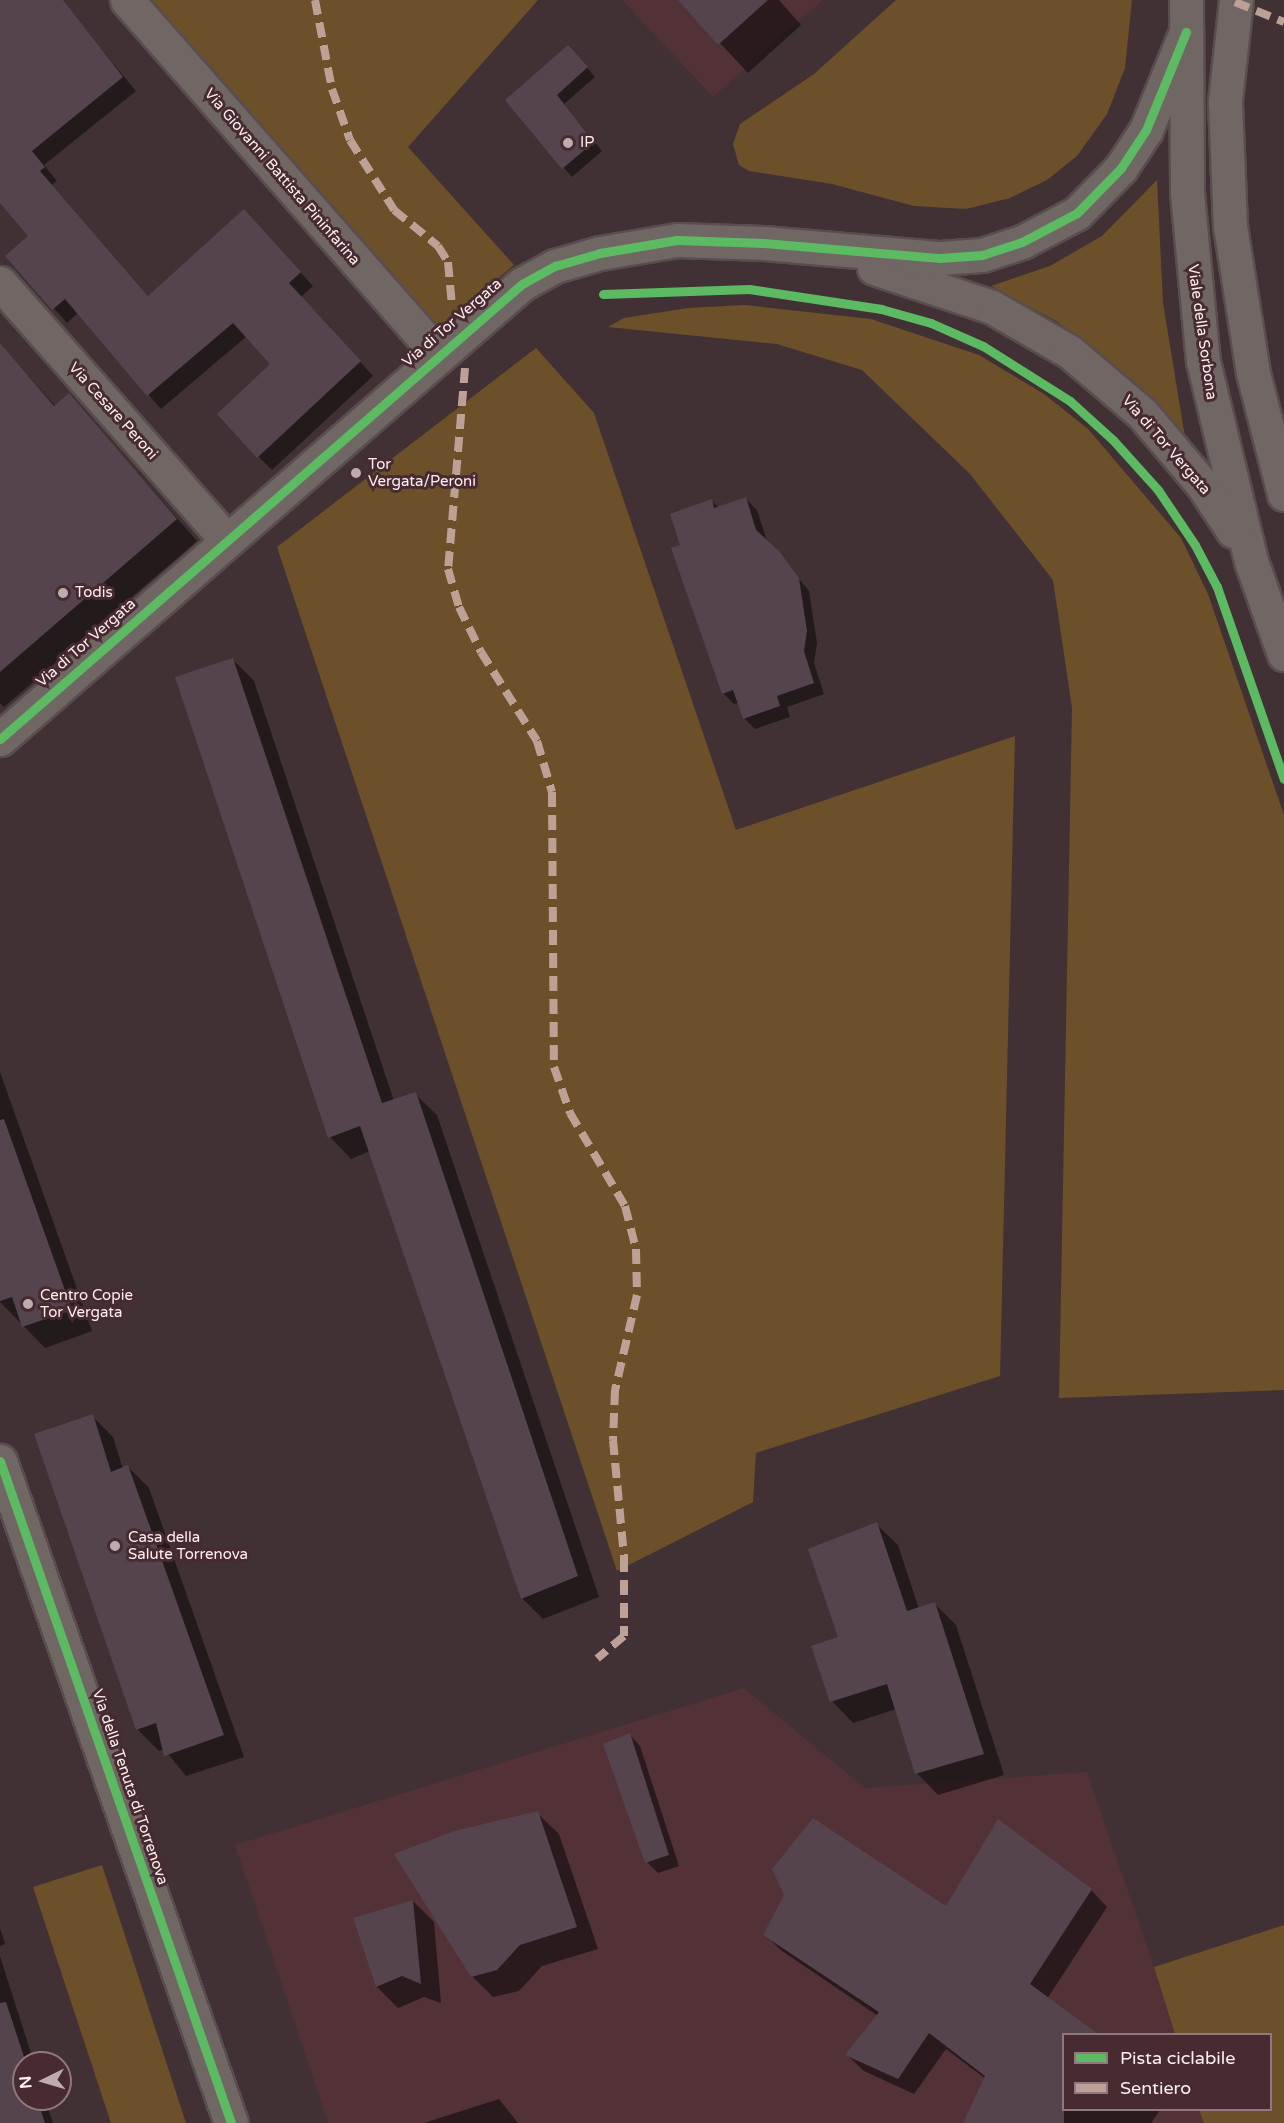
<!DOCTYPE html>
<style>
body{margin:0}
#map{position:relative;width:1284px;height:2123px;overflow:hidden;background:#413134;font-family:"Varela Round",sans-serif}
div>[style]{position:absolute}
.built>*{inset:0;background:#523137}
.green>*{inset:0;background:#6c5029}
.shadow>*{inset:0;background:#0007}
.building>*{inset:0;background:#55444e}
.roads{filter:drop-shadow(2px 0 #5a4d4f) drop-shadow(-2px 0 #5a4d4f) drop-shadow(0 2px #5a4d4f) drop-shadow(0 -2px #5a4d4f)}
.minor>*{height:33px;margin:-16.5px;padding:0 16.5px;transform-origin:16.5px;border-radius:16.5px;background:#706663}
.quiet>*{height:8px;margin-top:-4px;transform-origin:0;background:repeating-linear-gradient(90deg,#bda197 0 15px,transparent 0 23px)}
.cycleway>*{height:9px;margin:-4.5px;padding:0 4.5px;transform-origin:4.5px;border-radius:4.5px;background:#5cba63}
.dots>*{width:16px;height:16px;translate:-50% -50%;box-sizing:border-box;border:3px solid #472b31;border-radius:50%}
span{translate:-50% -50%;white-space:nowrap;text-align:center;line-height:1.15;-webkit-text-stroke:6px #472b31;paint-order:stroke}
.poi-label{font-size:15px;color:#feeff1}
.left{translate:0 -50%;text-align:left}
.street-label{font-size:15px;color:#feeff1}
.legend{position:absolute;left:1062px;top:2033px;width:210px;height:78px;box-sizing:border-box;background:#472b31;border:2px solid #90797e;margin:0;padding:8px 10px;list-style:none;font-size:18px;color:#feeff1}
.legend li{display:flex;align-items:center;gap:12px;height:30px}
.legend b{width:30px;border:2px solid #90797e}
.north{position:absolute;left:12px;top:2051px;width:60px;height:60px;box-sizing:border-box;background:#472b31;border:2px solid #90797e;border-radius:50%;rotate:265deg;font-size:16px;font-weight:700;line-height:24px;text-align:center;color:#feeff1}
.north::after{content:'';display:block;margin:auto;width:21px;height:27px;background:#bcacaf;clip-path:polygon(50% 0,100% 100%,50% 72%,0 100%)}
</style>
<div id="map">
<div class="built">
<i style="clip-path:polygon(622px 0,823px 0,713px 97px)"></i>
<i style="clip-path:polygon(744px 1688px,865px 1788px,1087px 1772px,1177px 2034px,1064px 2034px,1064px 2110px,1203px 2110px,1207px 2123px,328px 2123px,235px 1845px)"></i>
</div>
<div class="green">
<i style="clip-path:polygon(145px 0,538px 0,408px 147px,514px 265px,436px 331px)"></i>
<i style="clip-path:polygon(896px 0,1132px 0,1125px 68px,1107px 114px,1077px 156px,1047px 180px,1010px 198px,966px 209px,914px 206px,832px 184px,749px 171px,739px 165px,733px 144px,740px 124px,814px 74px)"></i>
<i style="clip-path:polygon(1157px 180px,1163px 303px,1185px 437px,1157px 404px,1093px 347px,1056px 321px,991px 286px,1050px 266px,1102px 236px)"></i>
<i style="clip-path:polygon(745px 305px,871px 319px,979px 355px,1044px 394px,1088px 429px,1181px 538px,1208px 594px,1284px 815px,1284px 1390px,1059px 1398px,1072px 708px,1053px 580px,970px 474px,862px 370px,777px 344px,608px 327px,624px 318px,688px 308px)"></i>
<i style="clip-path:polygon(536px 348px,594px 413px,736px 830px,1015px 736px,1000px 1376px,756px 1453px,753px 1502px,617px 1571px,277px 547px)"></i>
<i style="clip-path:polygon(102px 1865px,186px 2123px,111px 2123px,33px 1887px)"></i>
<i style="clip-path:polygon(1284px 1925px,1284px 2123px,1204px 2123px,1199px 2110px,1270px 2110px,1270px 2034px,1175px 2034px,1154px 1967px)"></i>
</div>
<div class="shadow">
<i style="clip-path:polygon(0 0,60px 0,136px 91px,44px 165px,57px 181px,52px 185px,149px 297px,257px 225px,313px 286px,301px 297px,373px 376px,272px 470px,258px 456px,272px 365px,247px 336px,161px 409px,78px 313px,67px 323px,7px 256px,30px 237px,0 200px)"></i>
<i style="clip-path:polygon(680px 0,779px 0,801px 25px,748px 73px)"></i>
<i style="clip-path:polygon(577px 56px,595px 77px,564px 104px,602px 151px,572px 177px,507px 100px)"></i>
<i style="clip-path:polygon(0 344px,56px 407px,69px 395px,197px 541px,4px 707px,0 703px)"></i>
<i style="clip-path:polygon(746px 499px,757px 510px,767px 541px,809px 591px,817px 643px,814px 663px,824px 694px,787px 707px,790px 717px,755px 729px,744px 718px,738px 703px,734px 704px,723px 693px,682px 546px,712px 501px,719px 508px)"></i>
<i style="clip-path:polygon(233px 660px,254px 681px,394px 1101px,415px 1094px,437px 1115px,599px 1597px,543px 1619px,522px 1598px,370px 1151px,351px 1159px,330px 1137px)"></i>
<i style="clip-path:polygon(0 1072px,92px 1331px,45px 1348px,0 1302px)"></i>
<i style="clip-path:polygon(92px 1416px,113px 1437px,123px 1469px,128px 1467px,149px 1488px,244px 1757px,186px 1776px,164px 1749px,159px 1751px,137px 1729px)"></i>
<i style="clip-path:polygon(876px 1524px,898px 1545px,919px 1609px,935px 1604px,956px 1625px,1004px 1775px,938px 1795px,917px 1773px,896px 1709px,853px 1723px,832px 1701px,813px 1647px,840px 1638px)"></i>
<i style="clip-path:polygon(630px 1735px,640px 1746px,679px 1866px,658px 1873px,647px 1862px)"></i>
<i style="clip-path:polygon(537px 1813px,559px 1834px,598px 1949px,542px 1966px,519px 1991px,493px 1997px,472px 1976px)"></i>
<i style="clip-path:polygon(1091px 1890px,1107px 1907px,1047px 1999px,1095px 2034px,1064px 2034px,1064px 2110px,1160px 2110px,1151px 2123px,973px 2123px,986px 2079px,946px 2049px,914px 2094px,864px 2071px,847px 2055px,878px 2016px,782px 1951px,765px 1935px)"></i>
<i style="clip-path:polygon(413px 1901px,434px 1922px,441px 2003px,424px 1997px,398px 2008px,377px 1987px,355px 1919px)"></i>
<i style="clip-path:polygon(0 1928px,5px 1944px,0 1946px)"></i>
<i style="clip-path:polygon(0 1956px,34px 2063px,24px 2063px,24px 2099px,45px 2099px,53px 2123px,0 2123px)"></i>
<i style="clip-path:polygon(499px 2099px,518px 2123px,424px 2123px)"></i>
</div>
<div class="building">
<i style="clip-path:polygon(0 0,63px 0,123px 77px,32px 151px,45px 167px,40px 171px,148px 296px,244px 209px,301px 272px,289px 283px,361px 361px,257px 458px,217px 414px,270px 364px,233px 323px,147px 396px,65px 299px,52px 310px,5px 256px,28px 236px,0 203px)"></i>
<i style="clip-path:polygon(678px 0,768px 0,718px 45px)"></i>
<i style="clip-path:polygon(568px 45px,588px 67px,557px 95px,594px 142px,562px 169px,505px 100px)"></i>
<i style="clip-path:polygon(0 343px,54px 406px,69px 393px,177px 519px,0 672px)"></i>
<i style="clip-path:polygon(746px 497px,756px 530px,779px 551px,799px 578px,807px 631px,804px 651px,814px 683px,777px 696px,780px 706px,743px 719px,733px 690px,722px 694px,671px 548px,680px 545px,670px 514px,712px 499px,714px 508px)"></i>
<i style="clip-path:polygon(233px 658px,382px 1103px,416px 1092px,578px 1576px,521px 1599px,360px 1126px,328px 1138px,175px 677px)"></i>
<i style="clip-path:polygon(4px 1119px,72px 1310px,22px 1327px,12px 1297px,0 1301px,0 1120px)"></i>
<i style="clip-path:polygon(93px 1414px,111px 1472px,128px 1465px,224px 1735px,164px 1756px,156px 1723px,136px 1730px,34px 1434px)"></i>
<i style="clip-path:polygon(877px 1522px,907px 1611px,935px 1602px,984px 1754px,915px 1774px,887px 1684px,830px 1702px,811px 1646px,838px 1637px,808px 1549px)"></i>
<i style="clip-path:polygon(630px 1733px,669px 1855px,645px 1863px,603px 1744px)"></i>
<i style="clip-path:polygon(538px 1811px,577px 1927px,520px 1945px,497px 1970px,471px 1977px,394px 1854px,454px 1831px)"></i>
<i style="clip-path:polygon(813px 1818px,946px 1906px,998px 1819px,1092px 1889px,1030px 1984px,1098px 2034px,1064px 2034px,1064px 2123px,963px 2123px,985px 2076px,929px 2033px,898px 2079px,845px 2055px,879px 2012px,763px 1935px,784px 1895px,772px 1869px)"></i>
<i style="clip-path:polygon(413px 1900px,421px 1984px,402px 1976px,376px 1987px,353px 1918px)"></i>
<i style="clip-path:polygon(6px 2002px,26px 2063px,24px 2099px,37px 2099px,45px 2123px,0 2123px,0 2003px)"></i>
</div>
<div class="roads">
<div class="minor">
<i style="left:127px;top:0;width:471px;rotate:48.7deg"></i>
<i style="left:1186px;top:0;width:193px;rotate:89.7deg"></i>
<i style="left:1187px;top:193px;width:169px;rotate:84.6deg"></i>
<i style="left:1203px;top:361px;width:206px;rotate:76.5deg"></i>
<i style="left:1251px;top:561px;width:99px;rotate:70.5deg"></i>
<i style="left:1236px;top:0;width:103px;rotate:96.2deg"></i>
<i style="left:1225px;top:102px;width:124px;rotate:87.7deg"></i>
<i style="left:1230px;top:226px;width:149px;rotate:81.1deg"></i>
<i style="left:1253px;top:373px;width:125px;rotate:75.6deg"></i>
<i style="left:874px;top:268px;width:124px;rotate:18.3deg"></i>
<i style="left:992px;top:307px;width:90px;rotate:30deg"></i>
<i style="left:1070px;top:352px;width:94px;rotate:40.3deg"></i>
<i style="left:1142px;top:413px;width:93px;rotate:49.8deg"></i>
<i style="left:1202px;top:484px;width:56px;rotate:56.6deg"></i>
<i style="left:0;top:283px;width:341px;rotate:48.6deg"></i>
<i style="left:0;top:739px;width:692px;rotate:-41.08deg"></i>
<i style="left:522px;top:284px;width:38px;rotate:-29deg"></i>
<i style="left:555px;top:266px;width:47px;rotate:-16.1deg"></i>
<i style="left:600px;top:253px;width:78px;rotate:-9.6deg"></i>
<i style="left:677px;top:240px;width:87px;rotate:2deg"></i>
<i style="left:764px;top:243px;width:177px;rotate:4.9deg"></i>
<i style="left:940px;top:258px;width:42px;rotate:-4.1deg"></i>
<i style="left:982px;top:255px;width:42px;rotate:-18deg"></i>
<i style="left:1022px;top:242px;width:62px;rotate:-27.8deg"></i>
<i style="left:1077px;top:213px;width:63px;rotate:-45.6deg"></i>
<i style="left:1121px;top:168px;width:45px;rotate:-56.7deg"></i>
<i style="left:1146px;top:130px;width:106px;rotate:-67.8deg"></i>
<i style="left:0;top:1461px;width:701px;rotate:70.76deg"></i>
</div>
</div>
<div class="quiet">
<i style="left:315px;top:0;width:91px;rotate:79.2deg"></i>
<i style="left:332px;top:89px;width:54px;rotate:70.6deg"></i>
<i style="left:350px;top:140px;width:83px;rotate:57.8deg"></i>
<i style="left:394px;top:210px;width:57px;rotate:39.3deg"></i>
<i style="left:438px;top:246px;width:19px;rotate:58deg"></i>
<i style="left:448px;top:262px;width:44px;rotate:84.8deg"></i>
<i style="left:1235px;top:2px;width:53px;rotate:22.2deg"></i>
<i style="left:465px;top:368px;width:202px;rotate:94.8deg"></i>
<i style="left:448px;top:569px;width:40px;rotate:74deg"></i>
<i style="left:459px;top:607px;width:50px;rotate:63.9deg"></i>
<i style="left:481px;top:652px;width:105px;rotate:57.8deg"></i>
<i style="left:537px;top:741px;width:53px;rotate:73.6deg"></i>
<i style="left:552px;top:792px;width:275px;rotate:89.6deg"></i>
<i style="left:554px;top:1067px;width:49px;rotate:70.8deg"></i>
<i style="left:570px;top:1113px;width:108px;rotate:59.4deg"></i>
<i style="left:625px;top:1206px;width:44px;rotate:75.7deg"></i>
<i style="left:636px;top:1249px;width:46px;rotate:88.8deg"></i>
<i style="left:637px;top:1295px;width:98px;rotate:103deg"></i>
<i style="left:615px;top:1390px;width:50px;rotate:92.3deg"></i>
<i style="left:613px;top:1440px;width:118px;rotate:84.6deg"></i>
<i style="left:624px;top:1557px;width:79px;rotate:90deg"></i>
<i style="left:624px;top:1636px;width:35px;rotate:140deg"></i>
</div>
<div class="cycleway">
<i style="left:603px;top:294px;width:146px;rotate:-2deg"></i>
<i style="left:749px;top:289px;width:134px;rotate:8.6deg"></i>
<i style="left:881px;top:309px;width:52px;rotate:15.6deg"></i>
<i style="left:931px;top:323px;width:57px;rotate:23.9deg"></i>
<i style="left:983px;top:346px;width:103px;rotate:32.3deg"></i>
<i style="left:1070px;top:401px;width:58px;rotate:42.2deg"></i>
<i style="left:1113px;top:440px;width:67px;rotate:48deg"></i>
<i style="left:1158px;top:490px;width:66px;rotate:56.1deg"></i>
<i style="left:1195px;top:545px;width:47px;rotate:62.4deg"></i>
<i style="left:1217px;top:587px;width:203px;rotate:70.8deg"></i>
<i style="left:0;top:739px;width:692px;rotate:-41.08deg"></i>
<i style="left:522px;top:284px;width:38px;rotate:-29deg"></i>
<i style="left:555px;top:266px;width:47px;rotate:-16.1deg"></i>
<i style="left:600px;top:253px;width:78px;rotate:-9.6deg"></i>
<i style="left:677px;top:240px;width:87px;rotate:2deg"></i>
<i style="left:764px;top:243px;width:177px;rotate:4.9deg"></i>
<i style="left:940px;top:258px;width:42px;rotate:-4.1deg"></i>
<i style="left:982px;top:255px;width:42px;rotate:-18deg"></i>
<i style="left:1022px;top:242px;width:62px;rotate:-27.8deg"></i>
<i style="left:1077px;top:213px;width:63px;rotate:-45.6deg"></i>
<i style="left:1121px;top:168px;width:45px;rotate:-56.7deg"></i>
<i style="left:1146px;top:130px;width:106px;rotate:-67.8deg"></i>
<i style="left:0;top:1461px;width:701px;rotate:70.76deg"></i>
</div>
<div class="dots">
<i style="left:568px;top:143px;background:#bcacaf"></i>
<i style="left:356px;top:473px;background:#bcacaf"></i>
<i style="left:63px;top:593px;background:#bcacaf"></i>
<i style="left:28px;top:1304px;background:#bcacaf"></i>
<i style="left:115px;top:1546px;background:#bcacaf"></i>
</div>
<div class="poi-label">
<span class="left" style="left:580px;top:143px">IP</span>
<span class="left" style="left:368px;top:473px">Tor<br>Vergata/Peroni</span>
<span class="left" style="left:75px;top:593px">Todis</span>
<span class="left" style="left:40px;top:1304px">Centro Copie<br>Tor Vergata</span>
<span class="left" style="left:128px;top:1546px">Casa della<br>Salute Torrenova</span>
</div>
<div class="street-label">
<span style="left:282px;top:177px;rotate:49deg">Via Giovanni Battista Pininfarina</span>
<span style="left:452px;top:323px;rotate:-41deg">Via di Tor Vergata</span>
<span style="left:1202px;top:332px;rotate:82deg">Viale della Sorbona</span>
<span style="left:113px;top:411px;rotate:48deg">Via Cesare Peroni</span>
<span style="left:1166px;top:445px;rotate:49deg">Via di Tor Vergata</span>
<span style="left:86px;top:643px;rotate:-41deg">Via di Tor Vergata</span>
<span style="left:130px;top:1787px;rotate:71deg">Via della Tenuta di Torrenova</span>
</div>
<ul class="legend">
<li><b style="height:8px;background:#5cba63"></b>Pista ciclabile</li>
<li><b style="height:8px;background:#bda197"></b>Sentiero</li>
</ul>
<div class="north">N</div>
</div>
